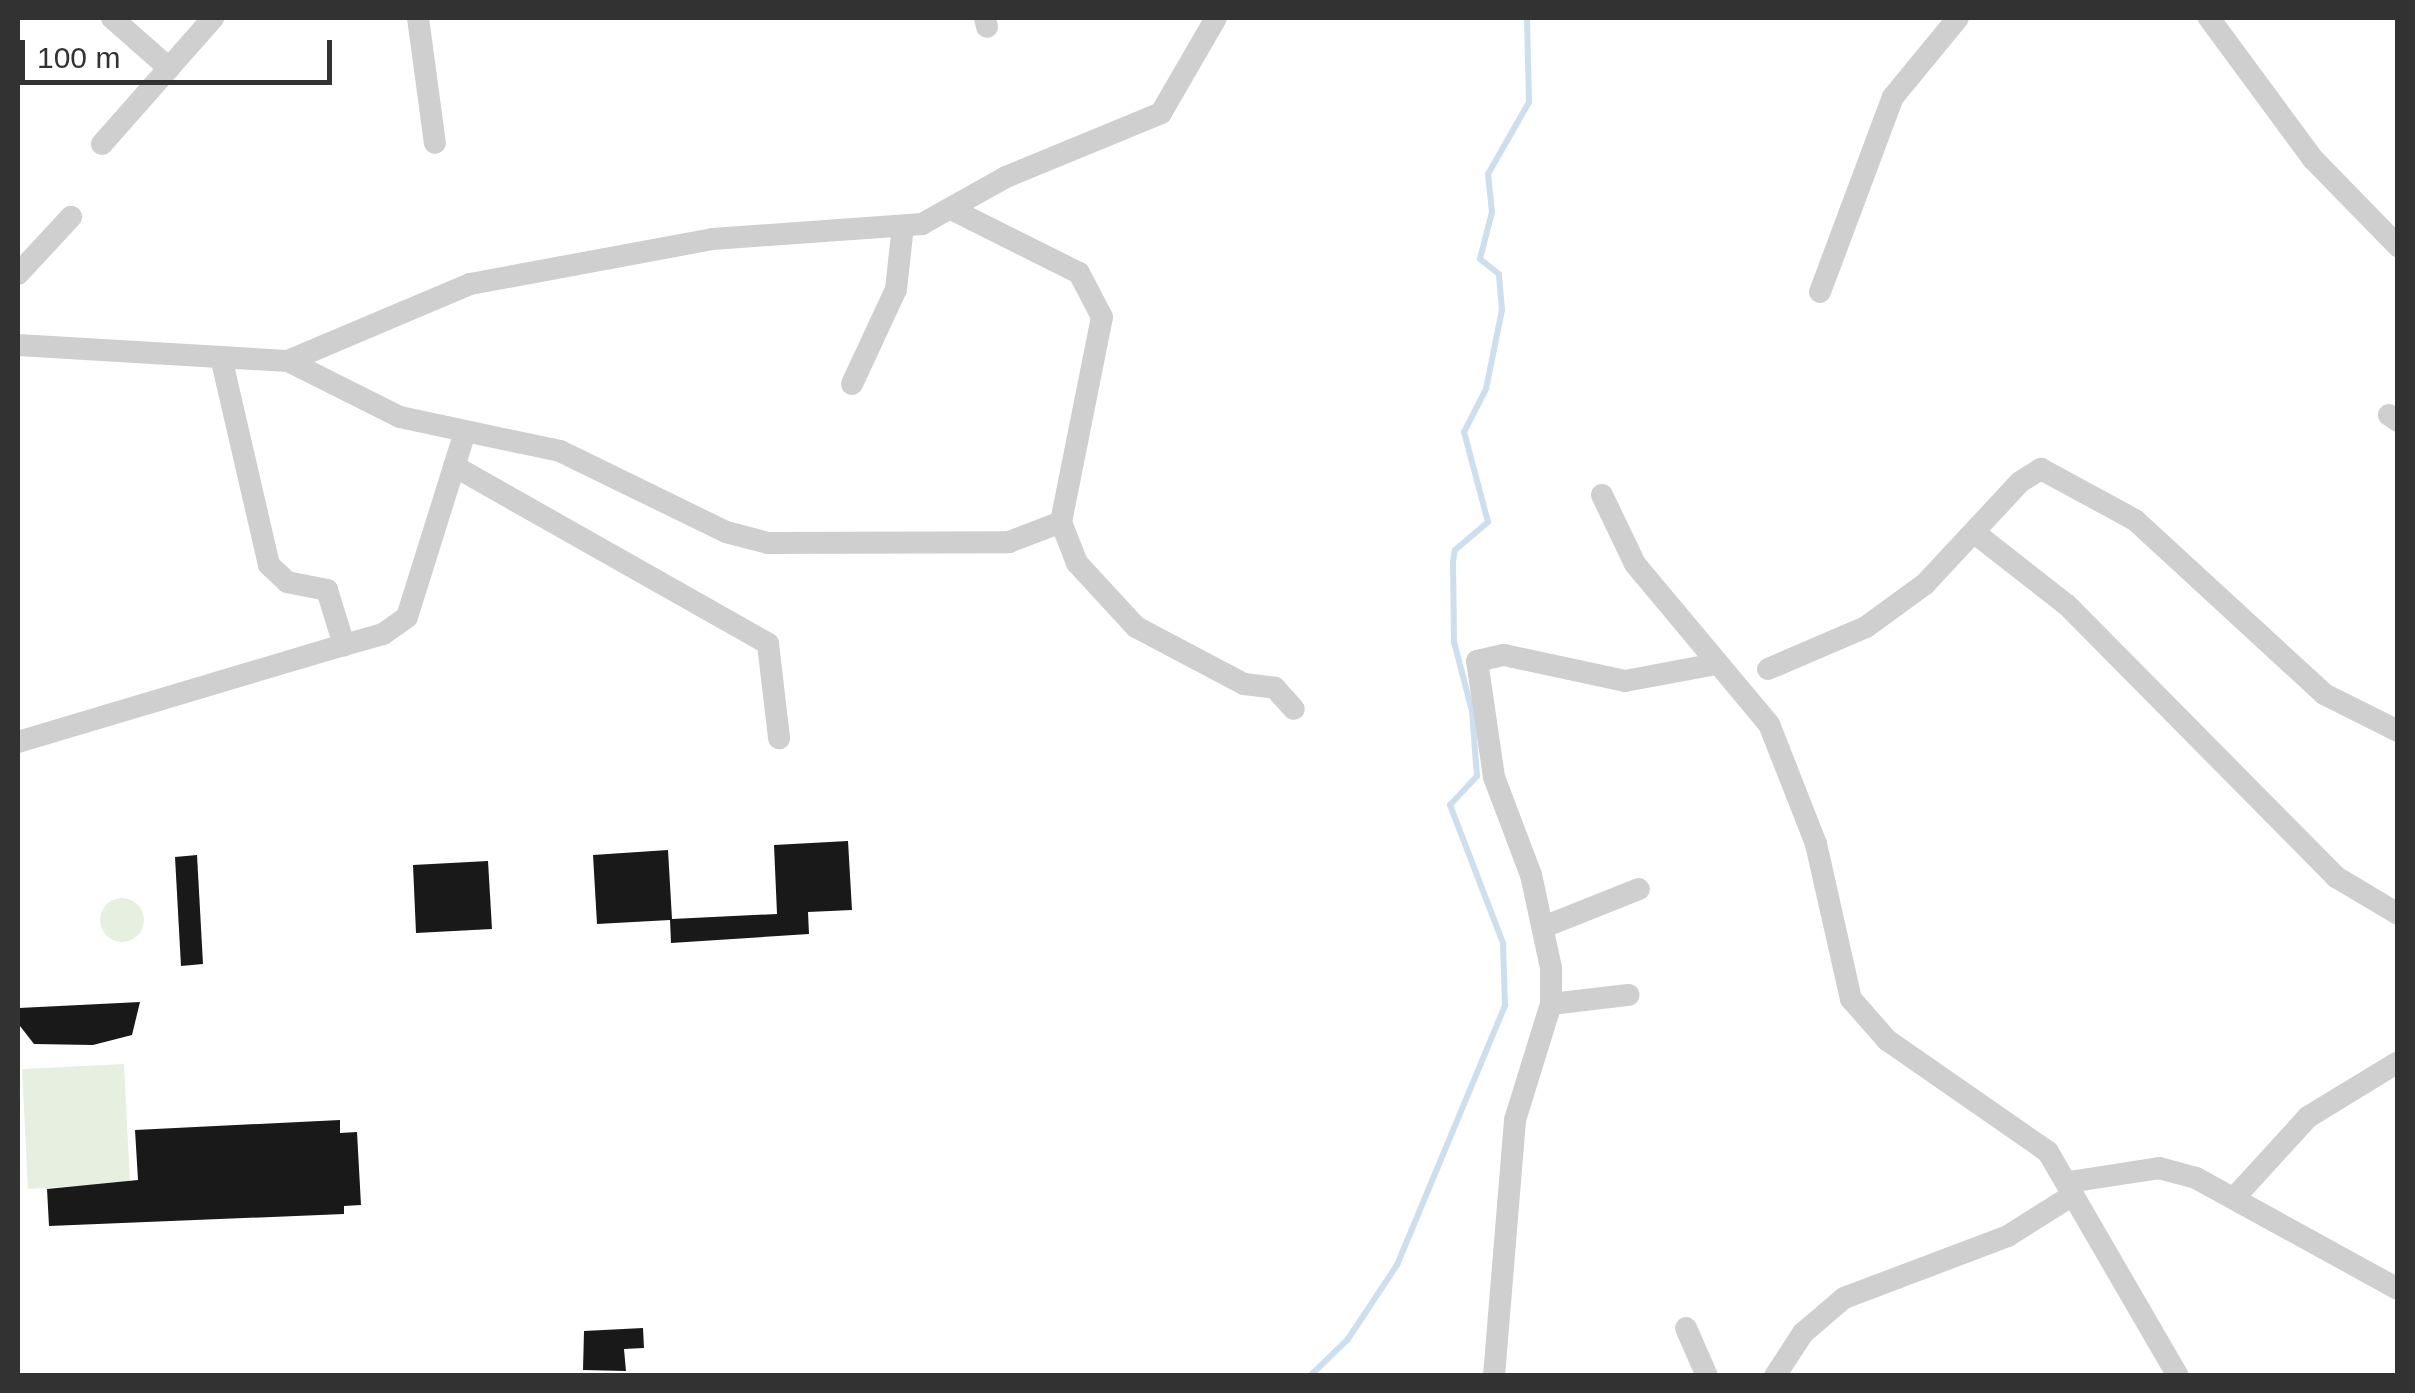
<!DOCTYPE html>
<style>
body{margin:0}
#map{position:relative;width:2415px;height:1393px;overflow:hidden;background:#fff;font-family:Arial,sans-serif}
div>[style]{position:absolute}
.green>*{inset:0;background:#e7efe0}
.round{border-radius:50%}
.stream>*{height:6px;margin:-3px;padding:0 3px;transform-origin:3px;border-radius:3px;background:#cddfee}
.building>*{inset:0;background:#191919}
.minor>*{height:22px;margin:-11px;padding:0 11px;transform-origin:11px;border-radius:11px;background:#cfcfcf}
span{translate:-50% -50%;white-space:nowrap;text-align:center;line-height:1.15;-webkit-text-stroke:10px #fff;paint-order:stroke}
.frame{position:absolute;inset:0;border:20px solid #323232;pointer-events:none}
.scale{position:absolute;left:20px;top:40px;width:312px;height:45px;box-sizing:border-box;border:5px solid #323232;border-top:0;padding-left:12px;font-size:30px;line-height:35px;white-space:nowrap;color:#323232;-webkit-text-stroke:8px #fff;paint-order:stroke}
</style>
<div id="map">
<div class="green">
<i class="round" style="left:100px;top:898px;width:44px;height:44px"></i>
<i style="clip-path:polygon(124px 1064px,130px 1183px,28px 1189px,22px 1069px)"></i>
</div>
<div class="stream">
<i style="left:1310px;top:1376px;width:53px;rotate:-44.2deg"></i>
<i style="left:1348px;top:1339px;width:89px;rotate:-56.5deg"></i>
<i style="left:1397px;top:1265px;width:282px;rotate:-67.4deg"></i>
<i style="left:1505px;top:1005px;width:62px;rotate:-91.8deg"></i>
<i style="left:1503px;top:943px;width:148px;rotate:-111deg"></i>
<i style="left:1450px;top:805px;width:40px;rotate:-47deg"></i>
<i style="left:1477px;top:776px;width:65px;rotate:-94.4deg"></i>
<i style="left:1472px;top:711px;width:71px;rotate:-104.6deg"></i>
<i style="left:1454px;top:642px;width:80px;rotate:-90.7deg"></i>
<i style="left:1453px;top:562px;width:12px;rotate:-81deg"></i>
<i style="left:1455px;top:550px;width:43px;rotate:-40.3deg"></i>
<i style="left:1488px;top:522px;width:93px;rotate:-104.9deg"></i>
<i style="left:1464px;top:432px;width:48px;rotate:-62.9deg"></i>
<i style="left:1486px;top:389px;width:81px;rotate:-78.6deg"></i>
<i style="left:1502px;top:310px;width:36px;rotate:-95deg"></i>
<i style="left:1499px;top:274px;width:24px;rotate:-142deg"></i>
<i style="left:1480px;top:259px;width:49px;rotate:-75.7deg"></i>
<i style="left:1492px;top:212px;width:38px;rotate:-96deg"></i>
<i style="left:1488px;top:174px;width:83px;rotate:-60.3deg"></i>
<i style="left:1529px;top:102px;width:84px;rotate:-91.4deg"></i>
</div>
<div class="building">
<i style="clip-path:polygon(848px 841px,852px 910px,808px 912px,809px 934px,671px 943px,670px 920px,597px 924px,593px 855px,668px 850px,672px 919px,777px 914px,774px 845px)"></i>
<i style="clip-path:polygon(197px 855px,203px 964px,181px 966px,175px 857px)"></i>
<i style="clip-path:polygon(488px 861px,492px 929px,416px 933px,413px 865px)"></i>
<i style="clip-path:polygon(140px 1002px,132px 1035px,93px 1045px,34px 1044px,20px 1026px,19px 1008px)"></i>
<i style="clip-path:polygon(340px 1120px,340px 1133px,357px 1132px,361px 1205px,344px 1206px,344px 1214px,49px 1226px,47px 1189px,138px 1180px,135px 1130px)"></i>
<i style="clip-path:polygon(643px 1328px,644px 1348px,624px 1349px,626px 1371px,583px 1370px,584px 1331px)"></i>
</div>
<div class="minor">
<i style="left:112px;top:18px;width:76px;rotate:41.3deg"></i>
<i style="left:418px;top:18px;width:126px;rotate:82.3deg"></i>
<i style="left:985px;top:18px;width:9px;rotate:77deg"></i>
<i style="left:2209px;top:18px;width:175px;rotate:53.6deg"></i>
<i style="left:2313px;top:159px;width:122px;rotate:45.7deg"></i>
<i style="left:102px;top:144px;width:168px;rotate:-48.6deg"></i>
<i style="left:18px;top:274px;width:78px;rotate:-47.1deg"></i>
<i style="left:1820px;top:292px;width:208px;rotate:-69.5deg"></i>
<i style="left:1893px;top:97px;width:102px;rotate:-50.6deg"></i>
<i style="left:18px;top:345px;width:270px;rotate:3.4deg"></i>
<i style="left:288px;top:361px;width:125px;rotate:26.6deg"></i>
<i style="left:400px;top:417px;width:164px;rotate:12deg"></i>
<i style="left:560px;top:451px;width:185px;rotate:26deg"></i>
<i style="left:726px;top:532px;width:43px;rotate:14.7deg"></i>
<i style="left:768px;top:543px;width:241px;rotate:-0.2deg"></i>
<i style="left:1009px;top:542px;width:56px;rotate:-21deg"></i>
<i style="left:1061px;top:522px;width:209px;rotate:-78.7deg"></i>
<i style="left:1102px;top:317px;width:50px;rotate:-117.6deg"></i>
<i style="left:1079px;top:273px;width:143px;rotate:-153.4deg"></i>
<i style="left:221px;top:357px;width:213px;rotate:77deg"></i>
<i style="left:269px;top:565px;width:25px;rotate:43deg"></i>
<i style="left:287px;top:582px;width:41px;rotate:11.3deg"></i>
<i style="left:327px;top:590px;width:58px;rotate:72.8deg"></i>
<i style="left:344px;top:645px;width:41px;rotate:-15.8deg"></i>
<i style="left:383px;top:634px;width:29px;rotate:-35deg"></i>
<i style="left:407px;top:617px;width:191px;rotate:-72.6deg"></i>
<i style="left:288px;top:361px;width:198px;rotate:-22.9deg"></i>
<i style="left:470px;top:284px;width:247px;rotate:-10.5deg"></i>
<i style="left:713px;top:239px;width:210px;rotate:-4.1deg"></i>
<i style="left:922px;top:224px;width:96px;rotate:-29.2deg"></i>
<i style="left:1006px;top:177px;width:168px;rotate:-22.4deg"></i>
<i style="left:1161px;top:113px;width:110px;rotate:-59.9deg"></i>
<i style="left:852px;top:384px;width:105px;rotate:-65.1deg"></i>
<i style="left:896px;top:289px;width:63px;rotate:-83.7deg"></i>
<i style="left:2389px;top:415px;width:11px;rotate:34deg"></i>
<i style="left:454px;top:466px;width:361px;rotate:29.5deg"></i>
<i style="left:768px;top:644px;width:95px;rotate:83.3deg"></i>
<i style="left:1602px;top:495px;width:76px;rotate:64.4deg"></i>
<i style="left:1635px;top:564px;width:209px;rotate:50.1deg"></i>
<i style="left:1769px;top:724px;width:129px;rotate:68.6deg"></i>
<i style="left:1816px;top:844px;width:159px;rotate:77.3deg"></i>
<i style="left:1851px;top:999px;width:55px;rotate:48.7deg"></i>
<i style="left:1887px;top:1040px;width:196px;rotate:34.8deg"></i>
<i style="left:2048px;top:1152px;width:50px;rotate:59.8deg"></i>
<i style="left:2073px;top:1195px;width:77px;rotate:147.8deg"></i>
<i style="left:2008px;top:1236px;width:175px;rotate:159.3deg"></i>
<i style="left:1844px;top:1298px;width:54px;rotate:139.5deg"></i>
<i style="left:1803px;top:1333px;width:51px;rotate:123.1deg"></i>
<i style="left:1061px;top:522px;width:44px;rotate:68.7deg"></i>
<i style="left:1077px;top:563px;width:87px;rotate:47.3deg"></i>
<i style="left:1136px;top:627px;width:122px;rotate:27.8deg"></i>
<i style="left:1244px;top:684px;width:31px;rotate:7deg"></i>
<i style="left:1275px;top:688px;width:28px;rotate:48deg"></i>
<i style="left:1976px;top:534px;width:115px;rotate:38deg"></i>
<i style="left:2067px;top:605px;width:383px;rotate:45.3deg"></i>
<i style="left:2336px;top:877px;width:72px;rotate:30.8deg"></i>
<i style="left:1768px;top:669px;width:107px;rotate:-23.2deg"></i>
<i style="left:1866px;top:627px;width:73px;rotate:-36.1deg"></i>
<i style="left:1925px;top:584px;width:139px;rotate:-47deg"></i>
<i style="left:2020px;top:482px;width:25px;rotate:-32deg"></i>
<i style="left:2041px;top:469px;width:107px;rotate:28.5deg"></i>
<i style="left:2135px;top:520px;width:257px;rotate:42.6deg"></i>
<i style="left:2324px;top:694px;width:83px;rotate:26.6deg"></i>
<i style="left:18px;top:742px;width:340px;rotate:-16.6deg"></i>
<i style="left:1546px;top:926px;width:100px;rotate:-21.7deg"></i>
<i style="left:1551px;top:1004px;width:78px;rotate:-6.7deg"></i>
<i style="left:2069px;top:1182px;width:91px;rotate:-8.8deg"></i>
<i style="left:2159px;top:1168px;width:38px;rotate:15deg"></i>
<i style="left:2196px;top:1178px;width:230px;rotate:28.8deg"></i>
<i style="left:2073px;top:1195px;width:209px;rotate:59.9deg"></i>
<i style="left:2235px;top:1197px;width:108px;rotate:-47.6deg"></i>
<i style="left:2308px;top:1117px;width:105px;rotate:-31.4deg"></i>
<i style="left:1686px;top:1328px;width:52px;rotate:66.4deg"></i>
<i style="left:1494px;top:1376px;width:257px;rotate:-85.3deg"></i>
<i style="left:1515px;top:1120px;width:121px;rotate:-72.8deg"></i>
<i style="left:1551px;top:1004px;width:36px;rotate:-90deg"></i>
<i style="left:1551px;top:968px;width:95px;rotate:-102.1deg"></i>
<i style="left:1531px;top:875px;width:105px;rotate:-110.7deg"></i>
<i style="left:1494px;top:777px;width:117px;rotate:-98.3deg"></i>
<i style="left:1477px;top:661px;width:28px;rotate:-13deg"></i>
<i style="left:1504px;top:655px;width:124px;rotate:12.1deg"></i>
<i style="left:1625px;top:681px;width:93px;rotate:-10.6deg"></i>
</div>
<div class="frame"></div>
<div class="scale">100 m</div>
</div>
